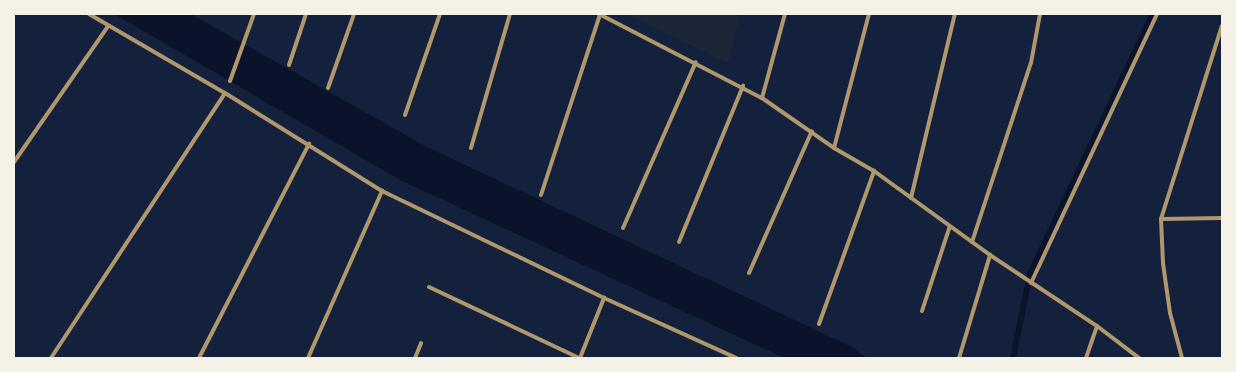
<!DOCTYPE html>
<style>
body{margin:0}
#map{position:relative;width:1236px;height:372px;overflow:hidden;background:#14213d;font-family:Figtree,sans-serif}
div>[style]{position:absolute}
.green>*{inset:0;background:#1d2539}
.water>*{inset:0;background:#0b132b}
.stream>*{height:5.5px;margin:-2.75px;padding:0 2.75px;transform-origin:2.75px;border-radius:2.75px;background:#0b132b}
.minor>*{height:4px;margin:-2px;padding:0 2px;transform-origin:2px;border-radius:2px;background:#b1986c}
span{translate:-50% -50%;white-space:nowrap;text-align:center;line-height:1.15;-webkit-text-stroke:4px #f6f1e7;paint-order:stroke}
.frame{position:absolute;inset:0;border:15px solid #f6f1e7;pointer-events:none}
</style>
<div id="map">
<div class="green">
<i style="clip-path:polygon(627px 14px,740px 14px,728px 63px)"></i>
</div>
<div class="water">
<i style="clip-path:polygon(114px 14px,191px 14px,427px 147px,852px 347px,867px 358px,784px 358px,402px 181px)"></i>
</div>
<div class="stream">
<i style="left:1013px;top:358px;width:86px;rotate:-78.6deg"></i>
<i style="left:1030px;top:274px;width:288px;rotate:-64.7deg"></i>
</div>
<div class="minor">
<i style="left:89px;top:14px;width:157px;rotate:30.2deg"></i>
<i style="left:225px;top:93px;width:185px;rotate:32deg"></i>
<i style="left:382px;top:191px;width:246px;rotate:25.7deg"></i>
<i style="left:604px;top:298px;width:145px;rotate:24.4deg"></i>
<i style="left:599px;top:14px;width:183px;rotate:27.3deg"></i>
<i style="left:762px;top:98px;width:88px;rotate:34.8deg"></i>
<i style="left:834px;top:148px;width:46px;rotate:29.9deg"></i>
<i style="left:874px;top:171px;width:143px;rotate:35.9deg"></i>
<i style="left:990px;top:255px;width:128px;rotate:33.6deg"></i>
<i style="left:1097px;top:326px;width:53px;rotate:37.3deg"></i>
<i style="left:289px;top:65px;width:54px;rotate:-71.6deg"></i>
<i style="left:230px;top:81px;width:71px;rotate:-70.3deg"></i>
<i style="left:328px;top:88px;width:78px;rotate:-70.6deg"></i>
<i style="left:762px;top:98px;width:87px;rotate:-74.7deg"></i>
<i style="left:405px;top:115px;width:107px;rotate:-70.9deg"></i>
<i style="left:471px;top:148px;width:140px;rotate:-73.8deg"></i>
<i style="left:834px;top:148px;width:138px;rotate:-75.4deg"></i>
<i style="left:14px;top:162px;width:165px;rotate:-55.3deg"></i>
<i style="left:541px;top:195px;width:190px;rotate:-71.9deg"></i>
<i style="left:911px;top:198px;width:189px;rotate:-76.6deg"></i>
<i style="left:1161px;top:219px;width:61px;rotate:-0.9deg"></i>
<i style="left:623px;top:228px;width:181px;rotate:-66.3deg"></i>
<i style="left:679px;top:242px;width:169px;rotate:-67.7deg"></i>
<i style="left:972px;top:242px;width:188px;rotate:-71.8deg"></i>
<i style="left:1031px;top:63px;width:50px;rotate:-79.6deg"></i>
<i style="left:749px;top:273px;width:155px;rotate:-66.1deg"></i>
<i style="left:1031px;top:283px;width:297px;rotate:-64.9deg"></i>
<i style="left:429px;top:287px;width:166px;rotate:25.3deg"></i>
<i style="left:922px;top:311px;width:89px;rotate:-71.8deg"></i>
<i style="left:819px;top:324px;width:163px;rotate:-70.2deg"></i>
<i style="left:51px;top:358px;width:317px;rotate:-56.7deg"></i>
<i style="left:199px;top:358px;width:241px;rotate:-62.8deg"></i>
<i style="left:308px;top:358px;width:183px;rotate:-66.1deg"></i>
<i style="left:415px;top:358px;width:16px;rotate:-68deg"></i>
<i style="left:580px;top:358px;width:65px;rotate:-68.2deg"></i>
<i style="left:959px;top:358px;width:108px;rotate:-73.2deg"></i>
<i style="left:1086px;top:358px;width:34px;rotate:-71deg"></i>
<i style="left:1182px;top:358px;width:47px;rotate:-104.9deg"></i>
<i style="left:1170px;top:313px;width:50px;rotate:-98deg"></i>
<i style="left:1163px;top:263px;width:44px;rotate:-92.6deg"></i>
<i style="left:1161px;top:219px;width:202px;rotate:-72.5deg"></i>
</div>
<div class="frame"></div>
</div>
